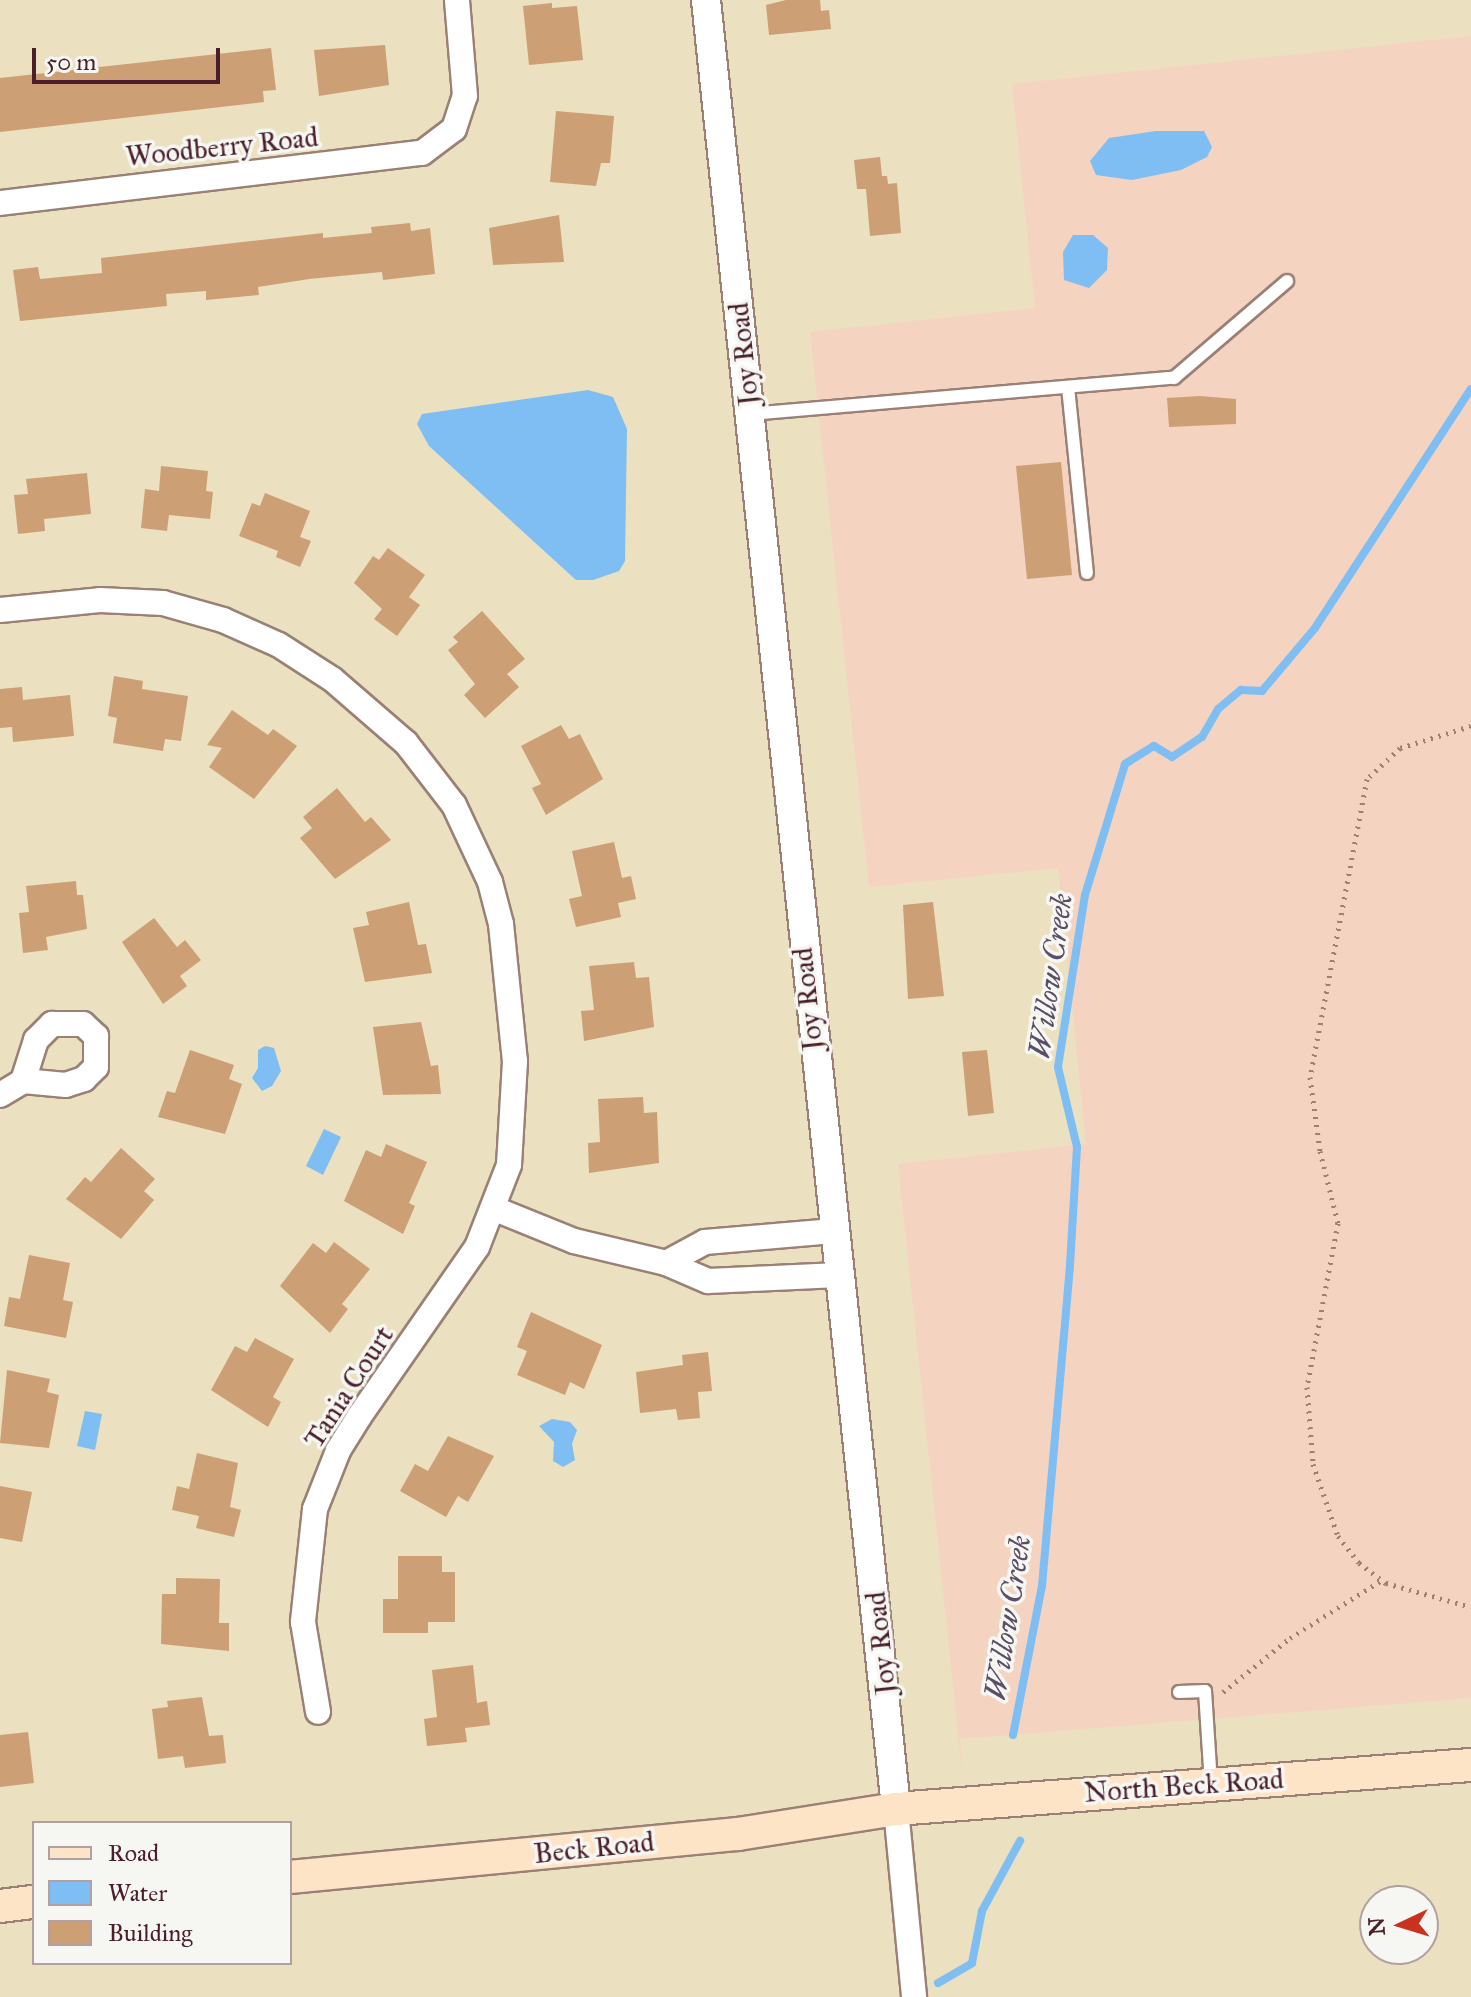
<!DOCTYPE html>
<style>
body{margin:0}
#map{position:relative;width:1471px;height:1997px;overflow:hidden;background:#ebe0bf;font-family:"IM FELL Great Primer",serif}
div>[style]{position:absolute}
.built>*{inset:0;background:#f5d3c1}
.water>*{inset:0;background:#7ebef2}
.stream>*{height:8px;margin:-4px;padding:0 4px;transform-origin:4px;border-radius:4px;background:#7ebef2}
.building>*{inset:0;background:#cd9f75}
.path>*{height:5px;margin-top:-2.5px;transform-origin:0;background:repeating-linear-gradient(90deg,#9a8075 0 2px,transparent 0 8px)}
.roads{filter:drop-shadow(2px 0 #9a8075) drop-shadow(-2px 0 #9a8075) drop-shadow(0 2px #9a8075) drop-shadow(0 -2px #9a8075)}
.service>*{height:12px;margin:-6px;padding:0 6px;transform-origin:6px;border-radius:6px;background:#fff}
.minor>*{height:24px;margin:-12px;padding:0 12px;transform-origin:12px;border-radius:12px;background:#fff}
.tertiary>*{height:28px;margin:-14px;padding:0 14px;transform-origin:14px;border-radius:14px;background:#fff}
.secondary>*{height:32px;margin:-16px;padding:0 16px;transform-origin:16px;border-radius:16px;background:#fee4c6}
span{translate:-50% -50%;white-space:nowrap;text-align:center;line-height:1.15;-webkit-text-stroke:7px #f6f6f2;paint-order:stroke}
.street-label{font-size:28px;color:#4a1f2b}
.water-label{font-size:30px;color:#5a4f67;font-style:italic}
.legend{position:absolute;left:32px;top:1821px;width:260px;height:144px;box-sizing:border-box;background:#f6f6f2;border:2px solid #b1a0a2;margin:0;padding:10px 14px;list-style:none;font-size:24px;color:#4a1f2b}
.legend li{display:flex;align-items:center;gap:16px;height:40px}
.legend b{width:40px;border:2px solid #b1a0a2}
.north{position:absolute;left:1359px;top:1885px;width:80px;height:80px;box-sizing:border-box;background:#f6f6f2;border:2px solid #b1a0a2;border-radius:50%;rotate:266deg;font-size:22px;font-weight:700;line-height:32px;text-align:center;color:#4a1f2b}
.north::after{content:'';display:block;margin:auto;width:28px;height:36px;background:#c8321e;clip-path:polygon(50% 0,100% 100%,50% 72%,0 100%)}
.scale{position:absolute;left:32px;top:48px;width:188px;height:36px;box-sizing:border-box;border:4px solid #4a1f2b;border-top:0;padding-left:10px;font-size:24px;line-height:28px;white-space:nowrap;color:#4a1f2b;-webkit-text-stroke:6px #f6f6f2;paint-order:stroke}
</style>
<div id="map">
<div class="built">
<i style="clip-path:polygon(1471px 36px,1471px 1698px,960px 1739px,963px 1780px,898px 1164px,1086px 1144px,1058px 868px,869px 887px,810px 332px,1035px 308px,1012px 84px)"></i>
</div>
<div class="water">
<i style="clip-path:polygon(1156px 131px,1204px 131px,1212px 147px,1207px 157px,1181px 170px,1132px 180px,1096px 175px,1090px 161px,1109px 138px)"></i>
<i style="clip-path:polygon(1073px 235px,1093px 235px,1108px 248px,1107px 270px,1089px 288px,1064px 280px,1063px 252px)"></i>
<i style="clip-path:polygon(588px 390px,613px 397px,627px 429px,625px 561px,619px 571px,593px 580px,576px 580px,429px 446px,417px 424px,422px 414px)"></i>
<i style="clip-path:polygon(265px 1046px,274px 1048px,281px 1071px,272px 1086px,262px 1091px,252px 1078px,258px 1068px,258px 1050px)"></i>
<i style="clip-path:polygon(324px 1129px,341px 1137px,323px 1175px,306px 1166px)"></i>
<i style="clip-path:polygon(85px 1411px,102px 1414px,95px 1450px,77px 1446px)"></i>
<i style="clip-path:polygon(552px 1419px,570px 1422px,577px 1430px,572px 1444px,575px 1460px,563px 1467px,553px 1461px,554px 1442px,539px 1426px)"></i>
</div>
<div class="stream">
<i style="left:1013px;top:1735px;width:152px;rotate:-79deg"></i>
<i style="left:1042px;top:1586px;width:322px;rotate:-85deg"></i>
<i style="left:1070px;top:1265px;width:118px;rotate:-86.6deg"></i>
<i style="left:1077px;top:1147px;width:82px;rotate:-103.4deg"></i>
<i style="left:1058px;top:1067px;width:174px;rotate:-81.1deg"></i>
<i style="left:1085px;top:895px;width:137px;rotate:-73deg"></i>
<i style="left:1125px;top:764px;width:34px;rotate:-32deg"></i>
<i style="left:1154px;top:746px;width:21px;rotate:31deg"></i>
<i style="left:1172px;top:757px;width:36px;rotate:-34deg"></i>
<i style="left:1202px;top:737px;width:32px;rotate:-60deg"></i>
<i style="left:1218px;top:709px;width:30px;rotate:-40deg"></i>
<i style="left:1241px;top:690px;width:21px;rotate:3deg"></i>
<i style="left:1262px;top:691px;width:82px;rotate:-49.9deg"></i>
<i style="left:1315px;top:628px;width:285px;rotate:-56.9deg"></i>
<i style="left:938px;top:1983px;width:39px;rotate:-30deg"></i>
<i style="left:972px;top:1963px;width:53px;rotate:-79.1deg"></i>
<i style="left:982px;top:1911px;width:80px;rotate:-61.5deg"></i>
</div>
<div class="building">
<i style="clip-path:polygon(786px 0,820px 0,821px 11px,829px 10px,831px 29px,769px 35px,766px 5px)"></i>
<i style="clip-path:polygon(552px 3px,552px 8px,577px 6px,583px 60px,529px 65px,523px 6px)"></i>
<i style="clip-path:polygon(385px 45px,389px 85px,319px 96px,314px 50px)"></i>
<i style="clip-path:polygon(271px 48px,276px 90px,263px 91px,264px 102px,0 132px,0 78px)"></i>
<i style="clip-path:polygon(556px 111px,614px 116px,610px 163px,601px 163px,596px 186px,550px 182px)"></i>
<i style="clip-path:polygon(880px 157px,882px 176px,887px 176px,888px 184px,897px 183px,901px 233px,870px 236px,866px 189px,857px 189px,854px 160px)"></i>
<i style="clip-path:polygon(559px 215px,564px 262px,493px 265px,489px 228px)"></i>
<i style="clip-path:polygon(410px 223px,411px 231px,430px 228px,435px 274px,383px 280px,382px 272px,309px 279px,258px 287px,259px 295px,206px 300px,206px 291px,166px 294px,167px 306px,20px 321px,13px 270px,38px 267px,40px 279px,102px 273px,101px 258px,323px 233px,323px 238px,372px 233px,371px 227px)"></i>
<i style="clip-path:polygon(1200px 396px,1236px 399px,1236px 424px,1169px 427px,1167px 398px)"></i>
<i style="clip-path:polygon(1061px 462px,1072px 575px,1027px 579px,1016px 466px)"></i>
<i style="clip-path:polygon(161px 466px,208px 471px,206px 491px,213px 492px,210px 519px,169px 515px,167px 531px,141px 528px,145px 489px,159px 491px)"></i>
<i style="clip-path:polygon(87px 473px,91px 514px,44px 519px,45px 531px,18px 534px,14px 495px,28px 494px,26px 479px)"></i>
<i style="clip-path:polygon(265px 493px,310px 511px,300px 537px,311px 541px,300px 567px,276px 557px,278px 551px,239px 536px,252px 503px,260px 506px)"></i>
<i style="clip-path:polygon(388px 548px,425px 575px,409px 597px,420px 605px,397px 636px,374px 619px,382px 609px,354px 583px,373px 556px,379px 560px)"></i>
<i style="clip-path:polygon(482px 611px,525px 659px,507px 674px,519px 687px,485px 718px,464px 695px,475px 684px,448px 650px,458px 642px,453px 637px)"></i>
<i style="clip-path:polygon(114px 676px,143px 681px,142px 689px,188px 696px,181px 741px,165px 739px,163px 751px,113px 743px,117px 718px,108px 716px)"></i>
<i style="clip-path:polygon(22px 687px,23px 700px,70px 695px,74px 736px,13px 742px,12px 727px,0 728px,0 689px)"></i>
<i style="clip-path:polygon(232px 710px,268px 735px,273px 729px,297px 746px,254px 799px,209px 767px,222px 748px,207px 745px)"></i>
<i style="clip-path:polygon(561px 725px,569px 739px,580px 734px,603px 779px,546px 815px,532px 788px,541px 784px,521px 746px)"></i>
<i style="clip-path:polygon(337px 788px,365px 822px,371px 817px,391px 840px,335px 879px,300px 838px,312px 828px,303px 817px)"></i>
<i style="clip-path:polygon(614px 842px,622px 878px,631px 876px,636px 899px,618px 903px,621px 917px,576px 927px,569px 899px,582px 896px,572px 851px)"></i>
<i style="clip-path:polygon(76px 881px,77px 895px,83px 895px,87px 929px,46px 937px,48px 950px,23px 953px,19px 913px,29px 912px,26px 886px)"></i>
<i style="clip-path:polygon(409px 902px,418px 945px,426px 944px,432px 973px,365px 982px,353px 928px,369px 925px,366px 912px)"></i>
<i style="clip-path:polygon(933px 902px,944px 996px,908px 999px,903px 905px)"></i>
<i style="clip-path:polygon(154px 918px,177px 947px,185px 940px,201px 960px,180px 976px,187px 986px,163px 1004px,122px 942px)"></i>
<i style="clip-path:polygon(634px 962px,636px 978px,649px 977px,654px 1027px,584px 1041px,581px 1011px,594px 1010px,589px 966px)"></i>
<i style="clip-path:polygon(421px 1022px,431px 1066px,438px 1065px,441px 1094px,383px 1095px,373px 1027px)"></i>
<i style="clip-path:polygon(190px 1050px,234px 1065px,229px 1079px,242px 1084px,225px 1134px,158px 1117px,167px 1091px,175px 1093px)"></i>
<i style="clip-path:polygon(987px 1050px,994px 1113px,968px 1116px,962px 1052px)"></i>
<i style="clip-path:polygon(643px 1097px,644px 1113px,657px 1112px,659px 1163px,589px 1173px,588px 1143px,600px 1142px,598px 1099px)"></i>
<i style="clip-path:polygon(386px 1144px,427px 1162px,409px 1203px,415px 1206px,403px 1234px,344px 1201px,366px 1150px,381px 1157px)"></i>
<i style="clip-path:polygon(121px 1148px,155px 1179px,144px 1191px,154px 1200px,121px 1239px,66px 1199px,85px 1177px,91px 1182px)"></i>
<i style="clip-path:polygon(334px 1242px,370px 1269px,342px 1304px,348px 1309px,330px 1333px,280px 1286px,313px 1243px,326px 1253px)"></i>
<i style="clip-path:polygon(29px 1255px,70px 1263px,63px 1300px,73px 1302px,66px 1338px,4px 1326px,9px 1297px,20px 1299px)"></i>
<i style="clip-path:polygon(531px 1312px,602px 1345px,584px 1389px,570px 1382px,565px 1395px,517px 1375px,527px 1351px,517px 1347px)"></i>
<i style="clip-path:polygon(255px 1338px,294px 1359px,273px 1397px,281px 1402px,268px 1427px,211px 1390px,235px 1346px,247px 1352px)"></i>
<i style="clip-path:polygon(708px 1352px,712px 1391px,698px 1392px,700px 1418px,678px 1420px,676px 1409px,640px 1413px,636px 1372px,683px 1365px,682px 1355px)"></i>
<i style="clip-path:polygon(7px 1370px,50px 1379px,47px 1392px,59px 1395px,49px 1448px,0 1443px)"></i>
<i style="clip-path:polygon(448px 1436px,494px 1456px,468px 1502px,458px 1496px,446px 1517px,400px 1491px,415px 1464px,428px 1471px)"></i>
<i style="clip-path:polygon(197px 1453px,238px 1463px,230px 1507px,241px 1510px,234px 1537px,196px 1528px,199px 1516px,172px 1510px,177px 1486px,189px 1489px)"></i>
<i style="clip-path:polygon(0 1486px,32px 1492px,22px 1542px,0 1538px)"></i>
<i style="clip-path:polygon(398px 1556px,442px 1556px,442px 1572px,455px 1572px,455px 1622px,428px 1622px,428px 1633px,383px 1633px,383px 1599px,398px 1599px)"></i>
<i style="clip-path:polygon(176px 1578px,220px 1579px,219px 1623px,229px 1623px,229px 1651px,161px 1644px,162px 1594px,176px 1594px)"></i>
<i style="clip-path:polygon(473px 1665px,477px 1703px,487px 1701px,490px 1725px,465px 1728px,467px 1742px,427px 1746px,424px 1719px,437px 1717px,432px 1670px)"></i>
<i style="clip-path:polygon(202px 1697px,209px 1736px,223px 1735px,226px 1763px,185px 1768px,183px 1756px,158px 1759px,152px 1709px,168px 1707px,167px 1701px)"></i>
<i style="clip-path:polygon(28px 1732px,34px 1783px,0 1787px,0 1735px)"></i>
</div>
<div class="path">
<i style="left:1471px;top:726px;width:74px;rotate:162.8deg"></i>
<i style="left:1400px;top:748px;width:45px;rotate:136.8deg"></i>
<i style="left:1367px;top:779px;width:303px;rotate:100.8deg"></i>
<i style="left:1310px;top:1077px;width:75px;rotate:82.3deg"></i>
<i style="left:1320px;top:1151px;width:74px;rotate:76deg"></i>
<i style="left:1338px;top:1223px;width:167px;rotate:100.7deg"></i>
<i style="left:1307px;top:1387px;width:77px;rotate:85.5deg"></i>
<i style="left:1313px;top:1464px;width:76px;rotate:70.9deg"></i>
<i style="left:1338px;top:1536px;width:34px;rotate:52deg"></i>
<i style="left:1359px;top:1563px;width:34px;rotate:37deg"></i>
<i style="left:1386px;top:1583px;width:88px;rotate:15.8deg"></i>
<i style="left:1223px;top:1692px;width:86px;rotate:-38.9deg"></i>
<i style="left:1290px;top:1638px;width:109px;rotate:-32.2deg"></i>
</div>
<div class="roads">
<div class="service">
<i style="left:1068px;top:387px;width:187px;rotate:84.2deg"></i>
<i style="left:750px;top:414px;width:426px;rotate:-4.9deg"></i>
<i style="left:1174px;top:378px;width:149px;rotate:-40.6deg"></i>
<i style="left:1179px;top:1692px;width:26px;rotate:-2deg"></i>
<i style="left:1205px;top:1691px;width:93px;rotate:86.3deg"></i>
</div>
<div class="minor">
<i style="left:0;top:203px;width:425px;rotate:-6.8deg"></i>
<i style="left:422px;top:153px;width:40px;rotate:-37deg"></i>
<i style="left:454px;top:129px;width:35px;rotate:-72deg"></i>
<i style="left:465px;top:96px;width:96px;rotate:-94.8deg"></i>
<i style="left:0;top:610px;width:100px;rotate:-5.7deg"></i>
<i style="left:100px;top:600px;width:63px;rotate:2.7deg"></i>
<i style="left:163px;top:603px;width:62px;rotate:15.8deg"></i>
<i style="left:223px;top:620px;width:61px;rotate:24.1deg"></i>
<i style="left:279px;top:645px;width:63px;rotate:32.7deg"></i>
<i style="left:332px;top:679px;width:98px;rotate:40.9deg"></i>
<i style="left:406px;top:743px;width:78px;rotate:52.3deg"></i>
<i style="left:454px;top:805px;width:85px;rotate:64.9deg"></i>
<i style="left:490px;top:882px;width:43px;rotate:75.3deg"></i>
<i style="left:501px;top:924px;width:138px;rotate:84.2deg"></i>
<i style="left:515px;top:1061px;width:104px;rotate:93.3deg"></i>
<i style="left:509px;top:1165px;width:88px;rotate:111.3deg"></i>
<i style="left:477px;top:1247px;width:207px;rotate:124.8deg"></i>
<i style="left:359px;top:1417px;width:40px;rotate:122deg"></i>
<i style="left:338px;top:1451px;width:62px;rotate:111.6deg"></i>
<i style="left:315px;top:1509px;width:114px;rotate:96.1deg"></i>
<i style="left:303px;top:1622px;width:91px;rotate:80.5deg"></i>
<i style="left:0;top:1095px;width:27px;rotate:-31deg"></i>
<i style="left:23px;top:1081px;width:43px;rotate:-72.4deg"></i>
<i style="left:36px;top:1040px;width:23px;rotate:-45deg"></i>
<i style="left:52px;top:1024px;width:31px"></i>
<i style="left:83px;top:1024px;width:18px;rotate:43deg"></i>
<i style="left:96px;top:1036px;width:31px;rotate:90deg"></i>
<i style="left:96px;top:1067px;width:17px;rotate:135deg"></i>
<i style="left:84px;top:1079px;width:19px;rotate:162deg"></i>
<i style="left:66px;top:1085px;width:43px;rotate:-174.7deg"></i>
<i style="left:495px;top:1209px;width:85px;rotate:22.1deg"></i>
<i style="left:574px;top:1241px;width:95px;rotate:13.4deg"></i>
<i style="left:666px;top:1263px;width:46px;rotate:23.2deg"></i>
<i style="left:708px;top:1281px;width:131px;rotate:-2.6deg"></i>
<i style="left:666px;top:1263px;width:44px;rotate:-28.3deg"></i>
<i style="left:705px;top:1242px;width:129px;rotate:-4.9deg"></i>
<i style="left:896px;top:1809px;width:189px;rotate:84.5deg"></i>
</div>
<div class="tertiary">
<i style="left:706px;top:0;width:1819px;rotate:84deg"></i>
</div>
<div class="secondary">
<i style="left:290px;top:1877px;width:450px;rotate:-5.5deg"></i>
<i style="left:738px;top:1834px;width:160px;rotate:-9deg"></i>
<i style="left:896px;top:1809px;width:577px;rotate:-4.38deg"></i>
<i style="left:0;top:1906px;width:34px;rotate:-7deg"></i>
</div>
</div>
<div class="street-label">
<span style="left:222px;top:147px;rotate:-6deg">Woodberry Road</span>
<span style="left:744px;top:354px;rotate:-96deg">Joy Road</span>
<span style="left:808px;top:999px;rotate:-96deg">Joy Road</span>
<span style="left:349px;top:1387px;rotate:-57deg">Tania Court</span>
<span style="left:881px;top:1643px;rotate:-96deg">Joy Road</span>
<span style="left:1184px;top:1786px;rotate:-4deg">North Beck Road</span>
<span style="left:594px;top:1848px;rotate:-6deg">Beck Road</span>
</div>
<div class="water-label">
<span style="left:1051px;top:976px;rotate:-82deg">Willow Creek</span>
<span style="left:1008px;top:1618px;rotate:-81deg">Willow Creek</span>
</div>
<ul class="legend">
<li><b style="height:10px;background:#fee4c6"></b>Road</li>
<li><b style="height:22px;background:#7ebef2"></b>Water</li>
<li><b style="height:22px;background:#cd9f75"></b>Building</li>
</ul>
<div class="north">N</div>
<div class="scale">50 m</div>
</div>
